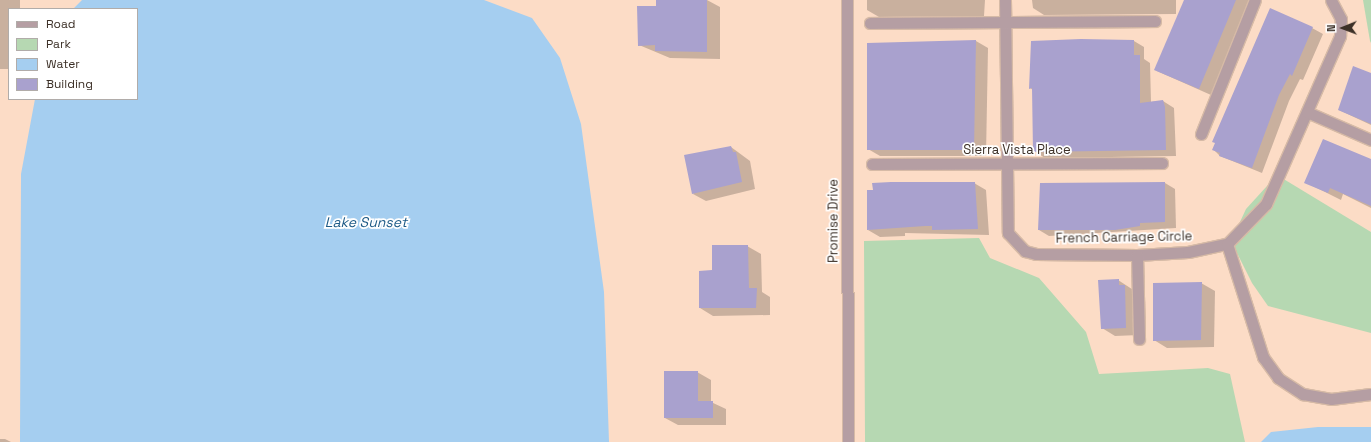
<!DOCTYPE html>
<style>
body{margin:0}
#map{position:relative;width:1371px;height:442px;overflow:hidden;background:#fcdcc6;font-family:"Space Grotesk",sans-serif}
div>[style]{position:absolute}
.green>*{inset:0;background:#b6d8b2}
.water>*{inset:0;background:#a5cef0}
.shadow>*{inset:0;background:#0003}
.building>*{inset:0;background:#a9a1ce}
.roads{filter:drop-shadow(1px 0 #d6baa6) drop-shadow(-1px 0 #d6baa6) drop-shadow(0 1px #d6baa6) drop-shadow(0 -1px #d6baa6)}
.minor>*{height:11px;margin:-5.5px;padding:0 5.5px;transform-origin:5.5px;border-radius:5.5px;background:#b59ea3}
span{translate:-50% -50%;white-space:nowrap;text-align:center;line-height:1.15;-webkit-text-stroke:3.5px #fff;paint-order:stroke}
.street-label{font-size:13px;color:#3c3027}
.water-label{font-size:14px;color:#1e5b87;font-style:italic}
.legend{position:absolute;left:8px;top:8px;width:130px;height:92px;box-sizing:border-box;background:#fff;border:1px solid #b1aca9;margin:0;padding:5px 7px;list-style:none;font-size:12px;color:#3c3027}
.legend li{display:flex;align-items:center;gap:8px;height:20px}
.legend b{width:20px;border:1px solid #b1aca9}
.north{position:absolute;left:1323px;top:8px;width:40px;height:40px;-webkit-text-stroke:3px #fff;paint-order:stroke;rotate:269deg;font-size:11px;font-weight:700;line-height:16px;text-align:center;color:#3c3027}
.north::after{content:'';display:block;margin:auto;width:14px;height:18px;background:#3c3027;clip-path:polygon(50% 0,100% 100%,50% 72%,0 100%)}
</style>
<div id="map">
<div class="green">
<i style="clip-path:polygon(1363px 0,1371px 0,1371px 43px,1370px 41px)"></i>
<i style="clip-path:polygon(1277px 175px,1371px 232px,1371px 333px,1268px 306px,1252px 283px,1231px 241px,1246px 209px)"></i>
<i style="clip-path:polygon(979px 238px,990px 258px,1039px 278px,1086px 332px,1099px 374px,1208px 368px,1230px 374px,1245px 442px,865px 442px,864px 241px)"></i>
</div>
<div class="water">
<i style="clip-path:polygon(82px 0,484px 0,532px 18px,560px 58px,581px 124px,604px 292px,609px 442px,20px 442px,21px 174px,35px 99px,137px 99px,137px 9px,73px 9px)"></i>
<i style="clip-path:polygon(1318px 427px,1371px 427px,1371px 442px,1261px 442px,1271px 432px)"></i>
</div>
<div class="shadow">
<i style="clip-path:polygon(0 0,20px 0,20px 9px,9px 9px,9px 69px,0 69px)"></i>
<i style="clip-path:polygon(657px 0,707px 0,720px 7px,720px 59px,670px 58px,639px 45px,657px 7px)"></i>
<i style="clip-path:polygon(867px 0,985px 0,984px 16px,879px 17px,867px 10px)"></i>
<i style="clip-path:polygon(1032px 0,1176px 0,1176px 14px,1044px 15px,1033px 8px)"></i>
<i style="clip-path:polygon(1186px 0,1250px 0,1211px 95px,1157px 71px)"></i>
<i style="clip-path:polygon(1312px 28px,1323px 34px,1303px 80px,1300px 79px,1289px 101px,1262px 173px,1220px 156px,1213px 149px)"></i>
<i style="clip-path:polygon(976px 41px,988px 48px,986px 156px,880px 156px,868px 149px,868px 44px)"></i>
<i style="clip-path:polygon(1134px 41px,1144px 47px,1144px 59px,1150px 63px,1151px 102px,1163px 101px,1174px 108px,1176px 156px,1045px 158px,1034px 151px,1033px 90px,1030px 88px)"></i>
<i style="clip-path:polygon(1371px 73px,1371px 125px,1339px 110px)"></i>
<i style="clip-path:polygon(731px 147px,750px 161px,755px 189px,706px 201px,693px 194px)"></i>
<i style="clip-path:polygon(1371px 160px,1371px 208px,1343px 194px,1341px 200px,1305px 182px)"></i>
<i style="clip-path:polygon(974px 183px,986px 190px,989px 235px,905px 233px,905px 236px,880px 237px,868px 230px)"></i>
<i style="clip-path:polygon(1165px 183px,1175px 189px,1176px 228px,1049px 236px,1039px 230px)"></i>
<i style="clip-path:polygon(747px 246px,761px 254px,762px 292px,770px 297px,770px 315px,713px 316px,700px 308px,713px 271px)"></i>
<i style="clip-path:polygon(1118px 280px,1138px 293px,1139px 335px,1115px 336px,1102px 328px)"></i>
<i style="clip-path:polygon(1201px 283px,1215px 291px,1214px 347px,1167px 348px,1154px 340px)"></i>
<i style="clip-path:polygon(697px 372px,711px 380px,711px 402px,726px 409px,726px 425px,678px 425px,665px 418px)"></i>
<i style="clip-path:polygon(0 439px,5px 439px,11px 442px,0 442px)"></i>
</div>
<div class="building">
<i style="clip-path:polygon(656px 0,707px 0,707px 52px,655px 51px,655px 45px,638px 46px,637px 6px,656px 6px)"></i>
<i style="clip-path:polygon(1184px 0,1236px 0,1199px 89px,1154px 70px)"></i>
<i style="clip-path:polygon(1270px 8px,1313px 27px,1292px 76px,1290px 74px,1279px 95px,1252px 168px,1219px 156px,1220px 153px,1212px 150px,1215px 143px,1212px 142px)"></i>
<i style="clip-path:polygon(1081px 39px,1134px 40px,1134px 55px,1140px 55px,1140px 103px,1163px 100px,1165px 107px,1166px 150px,1033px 152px,1032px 88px,1029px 89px,1031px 41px)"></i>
<i style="clip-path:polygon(976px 40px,974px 150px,867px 150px,867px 43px)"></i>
<i style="clip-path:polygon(1353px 66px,1371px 73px,1371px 124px,1338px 110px)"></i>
<i style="clip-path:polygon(1323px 139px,1371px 159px,1371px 206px,1330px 188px,1328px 193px,1304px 183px)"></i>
<i style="clip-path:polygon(731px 146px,733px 152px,736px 152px,742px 182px,692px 194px,684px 155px)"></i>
<i style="clip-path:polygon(891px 182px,975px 182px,978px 229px,932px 230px,932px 226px,925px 226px,867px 230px,867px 190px,873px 190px,872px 183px)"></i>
<i style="clip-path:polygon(1165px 182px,1165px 222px,1140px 223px,1140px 226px,1115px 230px,1038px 230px,1040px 183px)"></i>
<i style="clip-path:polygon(712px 245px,748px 245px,749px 288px,757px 288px,756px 308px,699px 308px,699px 271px,712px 270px)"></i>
<i style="clip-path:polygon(1119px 279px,1119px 285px,1125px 285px,1126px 328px,1101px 329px,1098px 280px)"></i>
<i style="clip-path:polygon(1202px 282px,1201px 340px,1153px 341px,1153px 283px)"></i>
<i style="clip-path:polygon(664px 371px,698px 371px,698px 401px,713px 401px,713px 418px,664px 418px)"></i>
</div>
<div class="roads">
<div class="minor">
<i style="left:847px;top:0;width:442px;rotate:89.9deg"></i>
<i style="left:1005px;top:0;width:233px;rotate:89.3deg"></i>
<i style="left:1008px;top:233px;width:25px;rotate:47deg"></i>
<i style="left:1025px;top:251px;width:11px;rotate:15deg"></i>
<i style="left:1036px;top:254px;width:101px;rotate:0.6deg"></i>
<i style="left:1137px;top:255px;width:51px;rotate:-3.4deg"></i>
<i style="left:1188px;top:252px;width:40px;rotate:-12deg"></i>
<i style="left:1227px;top:244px;width:56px;rotate:-45.7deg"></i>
<i style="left:1266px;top:204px;width:184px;rotate:-66.2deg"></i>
<i style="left:1340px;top:36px;width:17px;rotate:-87deg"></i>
<i style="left:1341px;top:19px;width:21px;rotate:-118deg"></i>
<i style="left:870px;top:23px;width:285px;rotate:-0.4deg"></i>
<i style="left:1307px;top:112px;width:70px;rotate:23.6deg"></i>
<i style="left:1201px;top:134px;width:144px;rotate:-68.1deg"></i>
<i style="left:872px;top:164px;width:290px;rotate:-0.2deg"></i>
<i style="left:1227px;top:244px;width:119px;rotate:72.3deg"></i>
<i style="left:1263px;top:357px;width:26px;rotate:54deg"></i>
<i style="left:1278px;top:378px;width:30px;rotate:33deg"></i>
<i style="left:1303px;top:394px;width:28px;rotate:10deg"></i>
<i style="left:1331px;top:399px;width:40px;rotate:-7.1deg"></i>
<i style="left:1137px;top:255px;width:84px;rotate:88.6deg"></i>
</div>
</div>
<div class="street-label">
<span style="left:1017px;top:150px">Sierra Vista Place</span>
<span style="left:834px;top:221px;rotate:-90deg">Promise Drive</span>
<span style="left:1124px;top:238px;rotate:-1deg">French Carriage Circle</span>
</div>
<div class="water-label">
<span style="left:366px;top:222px">Lake Sunset</span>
</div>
<ul class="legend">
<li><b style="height:5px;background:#b59ea3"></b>Road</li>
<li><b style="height:11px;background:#b6d8b2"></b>Park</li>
<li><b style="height:11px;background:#a5cef0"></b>Water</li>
<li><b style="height:11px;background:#a9a1ce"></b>Building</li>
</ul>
<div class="north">N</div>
</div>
